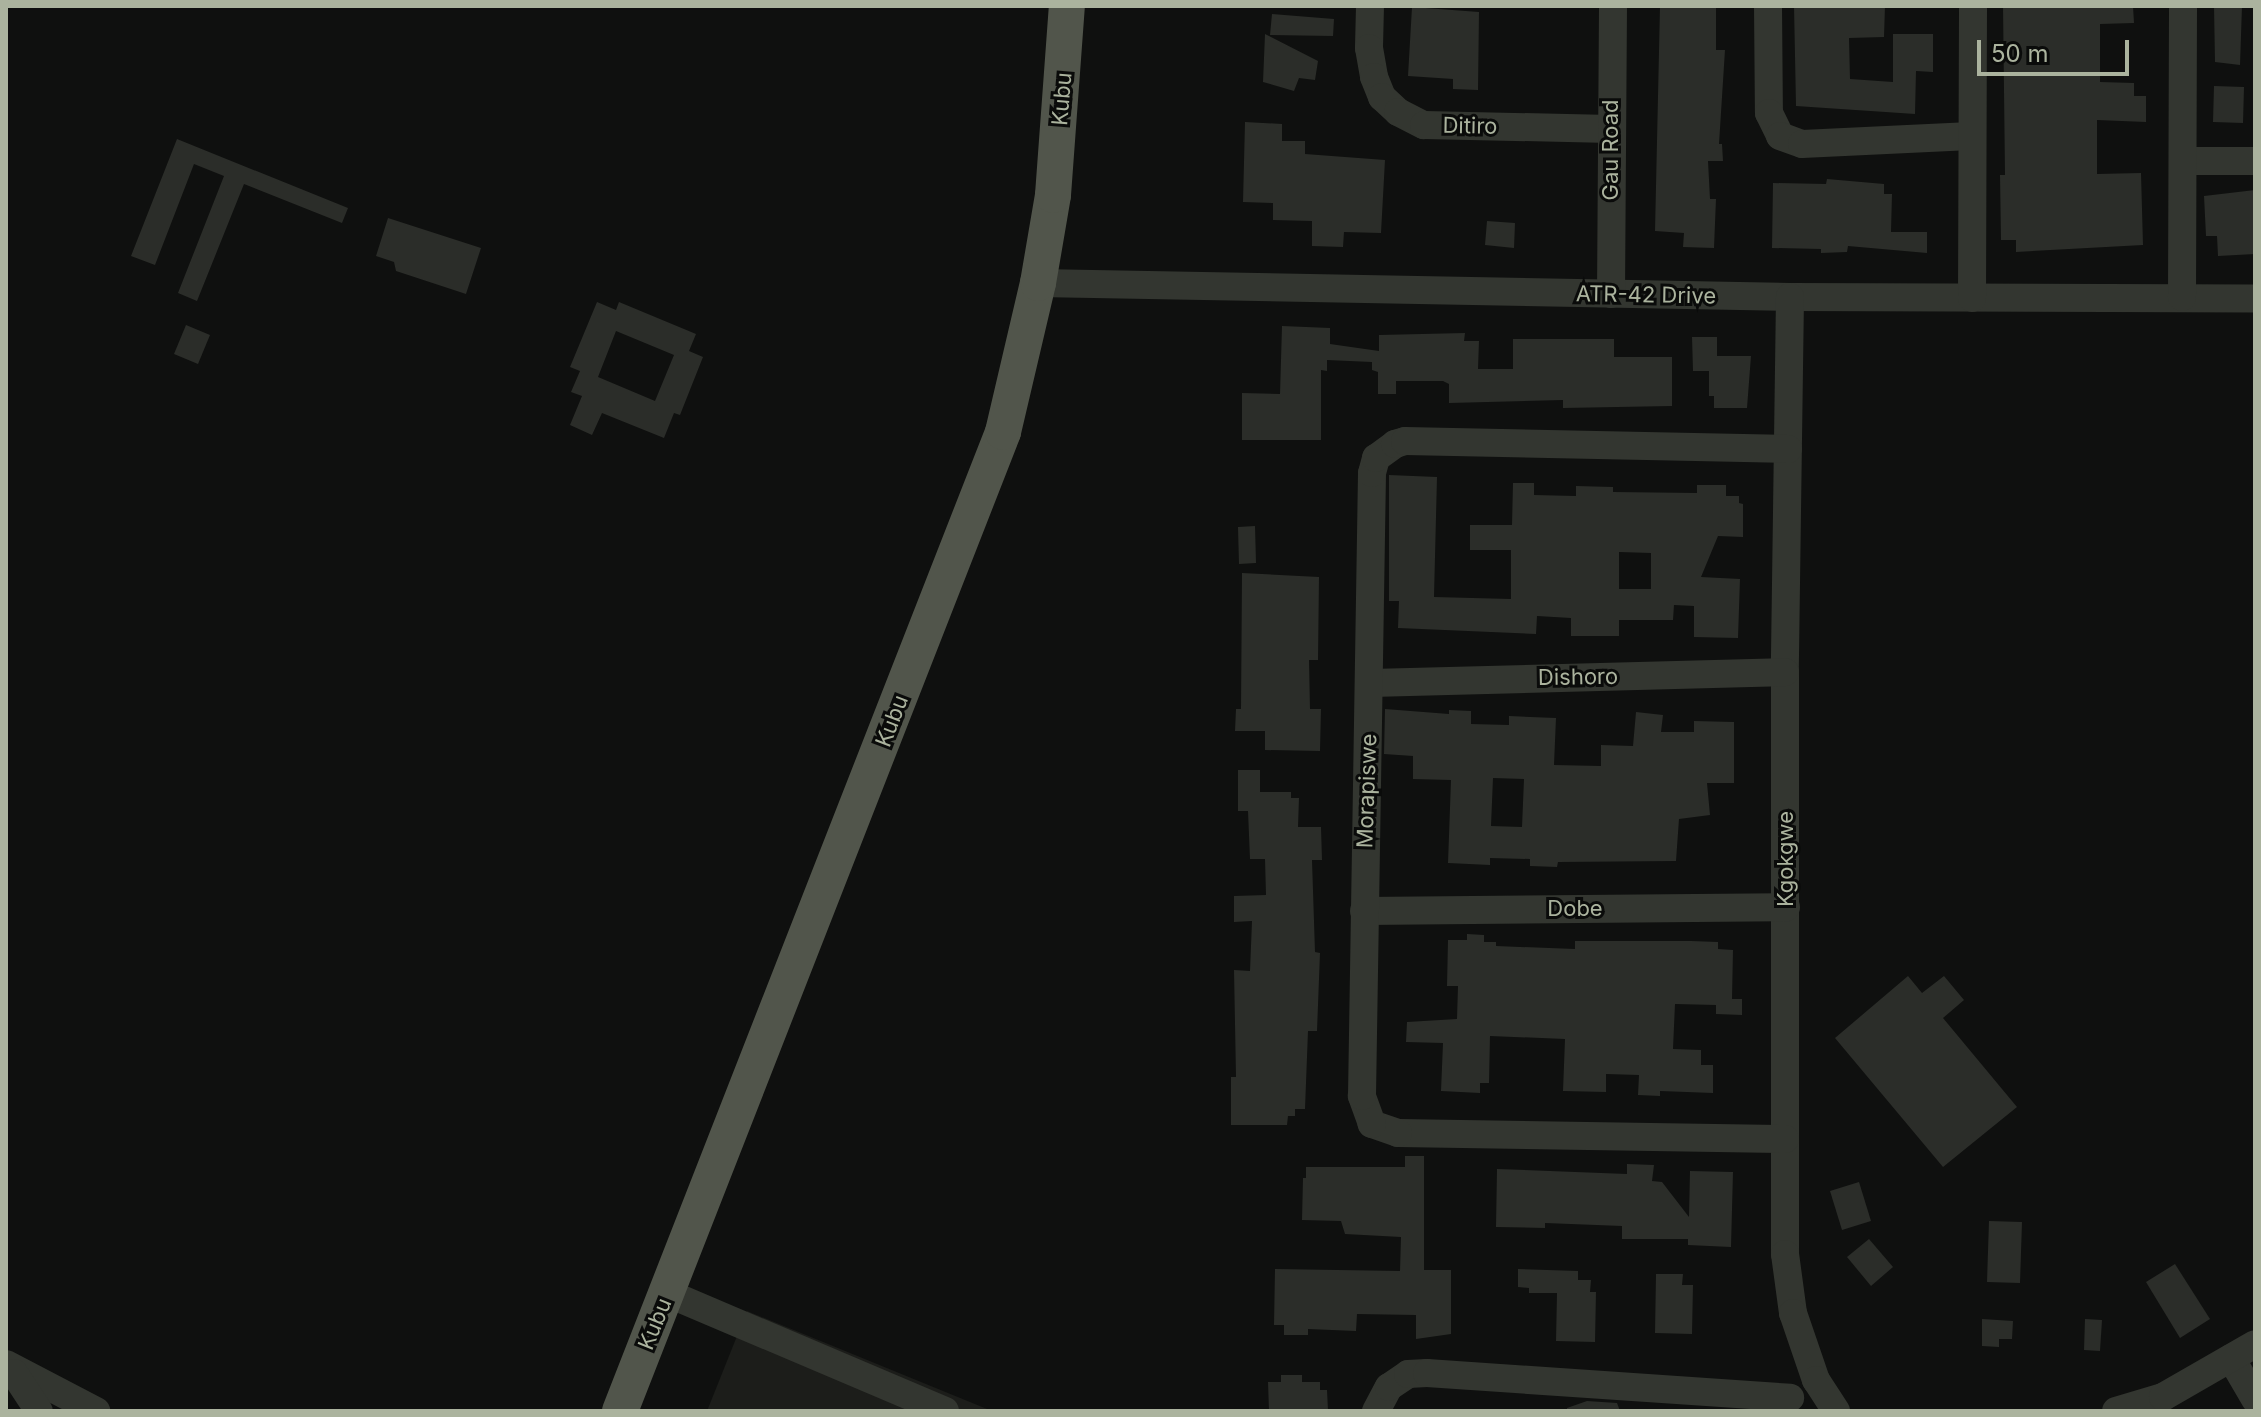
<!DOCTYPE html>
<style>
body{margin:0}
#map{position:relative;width:2261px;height:1417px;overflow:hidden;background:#0f100f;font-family:Inter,sans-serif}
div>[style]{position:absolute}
.built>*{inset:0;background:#1c1d1a}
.building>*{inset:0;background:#2b2d29}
.minor>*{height:28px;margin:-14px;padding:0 14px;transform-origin:14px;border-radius:14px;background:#333630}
.major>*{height:36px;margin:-18px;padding:0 18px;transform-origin:18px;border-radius:18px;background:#51554b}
span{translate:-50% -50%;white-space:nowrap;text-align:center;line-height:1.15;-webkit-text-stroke:6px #0a0b0a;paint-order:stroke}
.street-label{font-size:22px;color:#abb39e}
.frame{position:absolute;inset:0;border:8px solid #abb39e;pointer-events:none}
.scale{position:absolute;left:1977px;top:40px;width:152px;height:36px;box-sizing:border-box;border:4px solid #abb39e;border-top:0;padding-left:10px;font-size:24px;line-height:28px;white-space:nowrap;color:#abb39e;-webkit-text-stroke:6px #0a0b0a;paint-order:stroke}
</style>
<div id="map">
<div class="built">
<i style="clip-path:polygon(747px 1311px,992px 1411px,707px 1411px)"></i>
</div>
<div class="building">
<i style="clip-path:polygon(1660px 6px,1716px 6px,1716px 50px,1725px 50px,1719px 144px,1722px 144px,1723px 161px,1708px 161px,1710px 199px,1716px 199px,1714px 248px,1683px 247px,1684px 233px,1655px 231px)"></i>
<i style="clip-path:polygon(1794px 6px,1885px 6px,1884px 37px,1849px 38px,1850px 79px,1893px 82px,1893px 34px,1933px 34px,1933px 72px,1916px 71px,1915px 114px,1796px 106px)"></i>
<i style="clip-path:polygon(2003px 6px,2133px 6px,2134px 23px,2100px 24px,2100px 82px,2134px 83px,2134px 96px,2146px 96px,2146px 122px,2097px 120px,2097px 174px,2141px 173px,2143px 245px,2016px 252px,2016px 240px,2001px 240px,2000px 175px,2005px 175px)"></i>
<i style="clip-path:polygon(2214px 6px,2242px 6px,2240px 65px,2215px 62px)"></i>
<i style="clip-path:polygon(1412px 7px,1479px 12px,1478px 90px,1453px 89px,1453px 79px,1408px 76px)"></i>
<i style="clip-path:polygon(1272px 14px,1334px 19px,1333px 36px,1270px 35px)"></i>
<i style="clip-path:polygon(1265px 34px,1318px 61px,1315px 80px,1299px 78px,1294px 91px,1263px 82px)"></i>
<i style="clip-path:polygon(2214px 86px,2244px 87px,2243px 123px,2213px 122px)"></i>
<i style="clip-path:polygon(1245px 122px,1282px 124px,1282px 141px,1305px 141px,1305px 154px,1385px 160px,1381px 233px,1344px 232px,1343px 247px,1312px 246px,1312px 221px,1273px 220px,1273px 203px,1243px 202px)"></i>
<i style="clip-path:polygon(177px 139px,348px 208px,342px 223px,244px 184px,197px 301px,178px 293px,224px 176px,194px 164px,155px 265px,131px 256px)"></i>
<i style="clip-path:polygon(1827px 179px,1884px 184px,1884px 194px,1892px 194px,1891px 232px,1927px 232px,1927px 253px,1848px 246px,1847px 252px,1821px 253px,1821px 249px,1772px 248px,1773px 183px,1826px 184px)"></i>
<i style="clip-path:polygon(2255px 190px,2255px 254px,2218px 256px,2217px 236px,2206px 236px,2204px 196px)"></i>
<i style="clip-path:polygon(388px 218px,481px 248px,466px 294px,396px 271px,394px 262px,376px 256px)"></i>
<i style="clip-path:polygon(1487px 221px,1515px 223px,1514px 248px,1485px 245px)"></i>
<i style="clip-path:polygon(evenodd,597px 302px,616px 310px,619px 302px,696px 334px,689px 351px,703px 357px,680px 415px,674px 413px,664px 438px,602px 413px,592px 435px,570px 425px,582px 396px,571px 392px,580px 371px,570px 367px,597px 302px,616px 331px,674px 355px,655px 401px,598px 377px,616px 331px)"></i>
<i style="clip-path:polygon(186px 325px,210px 335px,198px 364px,174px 354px)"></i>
<i style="clip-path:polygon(1282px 326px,1330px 328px,1330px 344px,1379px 351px,1379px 335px,1465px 333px,1464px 341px,1479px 341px,1478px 369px,1513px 369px,1513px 339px,1614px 339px,1614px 357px,1672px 357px,1672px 406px,1563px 408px,1563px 400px,1449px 403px,1449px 384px,1443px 381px,1396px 381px,1396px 394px,1378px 394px,1378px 372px,1372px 370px,1372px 362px,1327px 360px,1327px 371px,1321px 370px,1321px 440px,1242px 440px,1242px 393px,1280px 394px)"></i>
<i style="clip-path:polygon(1692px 337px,1717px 337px,1717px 356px,1751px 356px,1747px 408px,1714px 408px,1714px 396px,1709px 396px,1709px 371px,1693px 371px)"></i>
<i style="clip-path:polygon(evenodd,1389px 475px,1437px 477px,1434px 597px,1511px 599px,1511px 550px,1470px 550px,1470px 525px,1512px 525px,1513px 483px,1534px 483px,1534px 495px,1576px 496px,1576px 486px,1613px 487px,1613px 492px,1697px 493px,1697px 485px,1726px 485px,1726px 496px,1739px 496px,1739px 503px,1743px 504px,1743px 537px,1718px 536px,1701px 577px,1740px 579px,1738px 638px,1694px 637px,1694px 606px,1674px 605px,1673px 620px,1619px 620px,1619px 636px,1571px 636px,1571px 618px,1537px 616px,1536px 634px,1398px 628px,1399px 601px,1389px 601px,1389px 475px,1619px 552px,1651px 553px,1651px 589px,1619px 589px,1619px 552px)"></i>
<i style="clip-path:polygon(1255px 526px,1256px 563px,1239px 564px,1238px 527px)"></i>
<i style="clip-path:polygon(1242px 573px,1319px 577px,1318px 660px,1309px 660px,1310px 709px,1321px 709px,1320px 751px,1265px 750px,1265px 731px,1235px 731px,1236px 709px,1241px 709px)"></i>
<i style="clip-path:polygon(evenodd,1385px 709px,1449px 714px,1449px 710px,1471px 711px,1471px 724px,1509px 725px,1509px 716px,1556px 718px,1554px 765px,1601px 766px,1601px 745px,1633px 746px,1636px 712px,1663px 715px,1661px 732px,1694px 732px,1694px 721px,1734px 722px,1734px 783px,1707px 783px,1710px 815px,1679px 819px,1676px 861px,1558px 862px,1557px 867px,1530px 866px,1530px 859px,1490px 858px,1490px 865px,1448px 863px,1451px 780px,1413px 779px,1413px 756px,1384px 754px,1385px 709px,1493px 778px,1524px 779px,1522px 827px,1491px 826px,1493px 778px)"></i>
<i style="clip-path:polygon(1238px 770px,1260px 770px,1260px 792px,1291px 792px,1291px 798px,1299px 798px,1298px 827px,1321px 827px,1322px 860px,1312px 860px,1315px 952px,1320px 953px,1317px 1031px,1308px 1031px,1305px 1109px,1295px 1109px,1295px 1116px,1288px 1116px,1287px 1125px,1231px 1125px,1231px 1077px,1236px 1077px,1234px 970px,1250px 971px,1252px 921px,1234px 922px,1234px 896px,1266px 895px,1265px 859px,1250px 859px,1248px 811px,1238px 811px)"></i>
<i style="clip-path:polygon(1467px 934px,1484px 935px,1484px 942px,1496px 942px,1496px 946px,1575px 949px,1575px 941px,1691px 941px,1718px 942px,1718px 949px,1733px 950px,1732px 999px,1742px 999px,1742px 1015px,1716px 1014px,1716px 1005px,1675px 1004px,1673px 1049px,1701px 1050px,1701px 1065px,1713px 1065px,1713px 1093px,1660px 1091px,1660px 1096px,1638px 1095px,1639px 1075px,1606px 1074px,1606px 1092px,1563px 1091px,1565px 1039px,1490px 1036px,1489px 1083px,1480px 1083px,1480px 1093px,1441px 1091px,1443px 1043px,1406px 1042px,1407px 1022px,1457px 1019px,1458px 986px,1447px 986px,1448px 940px,1467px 940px)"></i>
<i style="clip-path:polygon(1908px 976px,1922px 993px,1944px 976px,1964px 1000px,1943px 1018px,2017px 1107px,1943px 1167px,1835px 1038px)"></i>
<i style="clip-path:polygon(1405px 1156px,1424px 1156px,1424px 1270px,1451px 1270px,1451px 1334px,1416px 1339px,1416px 1315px,1357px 1314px,1356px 1331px,1308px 1329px,1308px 1335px,1284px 1335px,1284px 1325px,1274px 1325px,1275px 1269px,1400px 1271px,1401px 1237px,1345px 1234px,1341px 1221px,1302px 1220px,1303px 1178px,1306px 1178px,1306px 1167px,1405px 1167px)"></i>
<i style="clip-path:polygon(1627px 1164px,1654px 1165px,1652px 1181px,1662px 1182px,1689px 1217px,1690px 1171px,1733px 1172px,1731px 1247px,1688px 1245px,1688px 1239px,1622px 1239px,1622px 1226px,1545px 1223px,1545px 1228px,1496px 1227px,1497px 1169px,1627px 1174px)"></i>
<i style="clip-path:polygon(1859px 1182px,1871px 1221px,1842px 1230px,1830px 1191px)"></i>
<i style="clip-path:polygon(1989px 1221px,2022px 1222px,2020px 1283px,1987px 1282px)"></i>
<i style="clip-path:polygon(1869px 1239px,1893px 1267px,1871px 1286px,1847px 1257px)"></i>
<i style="clip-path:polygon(2175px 1264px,2210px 1319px,2180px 1338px,2146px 1282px)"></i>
<i style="clip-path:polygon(1518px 1269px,1578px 1271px,1578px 1280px,1591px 1280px,1590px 1292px,1596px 1292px,1595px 1342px,1556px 1341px,1557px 1293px,1529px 1293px,1529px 1288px,1518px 1287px)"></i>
<i style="clip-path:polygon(1656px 1274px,1683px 1274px,1682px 1285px,1693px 1285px,1692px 1334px,1655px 1333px)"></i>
<i style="clip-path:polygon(1982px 1319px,2013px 1321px,2012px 1339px,1999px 1339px,1999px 1347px,1982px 1346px)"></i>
<i style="clip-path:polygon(2085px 1319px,2102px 1320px,2100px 1351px,2084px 1350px)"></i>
<i style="clip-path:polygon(1281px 1375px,1302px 1375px,1302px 1382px,1320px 1382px,1320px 1390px,1327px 1390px,1328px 1410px,1269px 1411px,1268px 1382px,1281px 1382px)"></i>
<i style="clip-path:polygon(1587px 1401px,1617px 1403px,1620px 1411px,1567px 1411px,1567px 1408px)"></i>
</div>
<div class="minor">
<i style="left:1370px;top:6px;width:42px;rotate:91.4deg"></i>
<i style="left:1369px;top:48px;width:29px;rotate:80deg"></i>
<i style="left:1374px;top:77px;width:22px;rotate:68deg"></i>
<i style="left:1382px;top:97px;width:22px;rotate:43deg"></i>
<i style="left:1398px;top:112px;width:29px;rotate:27deg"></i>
<i style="left:1424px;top:125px;width:187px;rotate:1.2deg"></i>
<i style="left:1768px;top:6px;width:107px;rotate:89.5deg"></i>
<i style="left:1769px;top:113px;width:25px;rotate:64deg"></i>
<i style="left:1780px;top:136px;width:23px;rotate:20deg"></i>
<i style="left:1802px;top:144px;width:169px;rotate:-2.7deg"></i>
<i style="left:2185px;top:161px;width:70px"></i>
<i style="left:1038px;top:283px;width:752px;rotate:1.07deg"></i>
<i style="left:1790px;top:297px;width:465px;rotate:0.2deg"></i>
<i style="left:1611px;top:294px;width:288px;rotate:-89.6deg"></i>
<i style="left:1790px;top:297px;width:375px;rotate:90.8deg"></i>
<i style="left:1785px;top:672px;width:582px;rotate:90deg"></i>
<i style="left:1785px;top:1254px;width:60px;rotate:82.3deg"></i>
<i style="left:1793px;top:1313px;width:71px;rotate:71.1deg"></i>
<i style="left:1816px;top:1380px;width:37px;rotate:57deg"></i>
<i style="left:2182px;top:297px;width:291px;rotate:-89.8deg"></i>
<i style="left:1972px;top:298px;width:292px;rotate:-89.8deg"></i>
<i style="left:1371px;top:683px;width:414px;rotate:-1.5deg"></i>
<i style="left:1364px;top:911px;width:422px;rotate:-0.5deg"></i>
<i style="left:1785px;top:1139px;width:387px;rotate:-179.1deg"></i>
<i style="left:1398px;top:1133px;width:28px;rotate:-161deg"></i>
<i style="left:1372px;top:1124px;width:30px;rotate:-110deg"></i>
<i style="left:1362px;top:1096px;width:623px;rotate:-89.08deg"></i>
<i style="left:1372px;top:473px;width:16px;rotate:-75deg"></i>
<i style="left:1376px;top:458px;width:24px;rotate:-36deg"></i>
<i style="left:1395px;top:444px;width:10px;rotate:-17deg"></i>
<i style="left:1405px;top:441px;width:383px;rotate:1.2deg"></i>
<i style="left:667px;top:1293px;width:302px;rotate:23deg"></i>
<i style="left:2231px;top:1358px;width:48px;rotate:59.7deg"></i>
<i style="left:6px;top:1364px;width:102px;rotate:27.6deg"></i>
<i style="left:14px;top:1373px;width:45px;rotate:56.7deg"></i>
<i style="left:1376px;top:1411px;width:27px;rotate:-62deg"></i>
<i style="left:1389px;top:1387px;width:23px;rotate:-34deg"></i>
<i style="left:1408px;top:1374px;width:19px;rotate:-3deg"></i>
<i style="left:1427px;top:1373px;width:364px;rotate:3.9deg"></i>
<i style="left:2116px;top:1411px;width:49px;rotate:-16.6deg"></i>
<i style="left:2163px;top:1397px;width:106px;rotate:-29.9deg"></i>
</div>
<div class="major">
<i style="left:620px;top:1411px;width:1051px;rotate:-68.63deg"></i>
<i style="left:1003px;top:432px;width:153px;rotate:-76.8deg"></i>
<i style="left:1038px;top:283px;width:89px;rotate:-80.3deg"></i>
<i style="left:1053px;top:195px;width:190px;rotate:-85.8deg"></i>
</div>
<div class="street-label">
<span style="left:1062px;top:99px;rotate:-85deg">Kubu</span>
<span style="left:1470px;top:126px;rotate:1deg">Ditiro</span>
<span style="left:1611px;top:150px;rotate:-90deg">Gau Road</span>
<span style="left:1646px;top:295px;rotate:1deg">ATR-42 Drive</span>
<span style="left:1578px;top:677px;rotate:-1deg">Dishoro</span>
<span style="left:892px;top:721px;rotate:-69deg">Kubu</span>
<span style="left:1367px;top:791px;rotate:-88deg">Morapiswe</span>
<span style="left:1786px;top:859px;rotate:-90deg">Kgokgwe</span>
<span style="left:1575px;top:909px">Dobe</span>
<span style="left:655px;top:1324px;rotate:-68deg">Kubu</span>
</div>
<div class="frame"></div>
<div class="scale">50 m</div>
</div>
